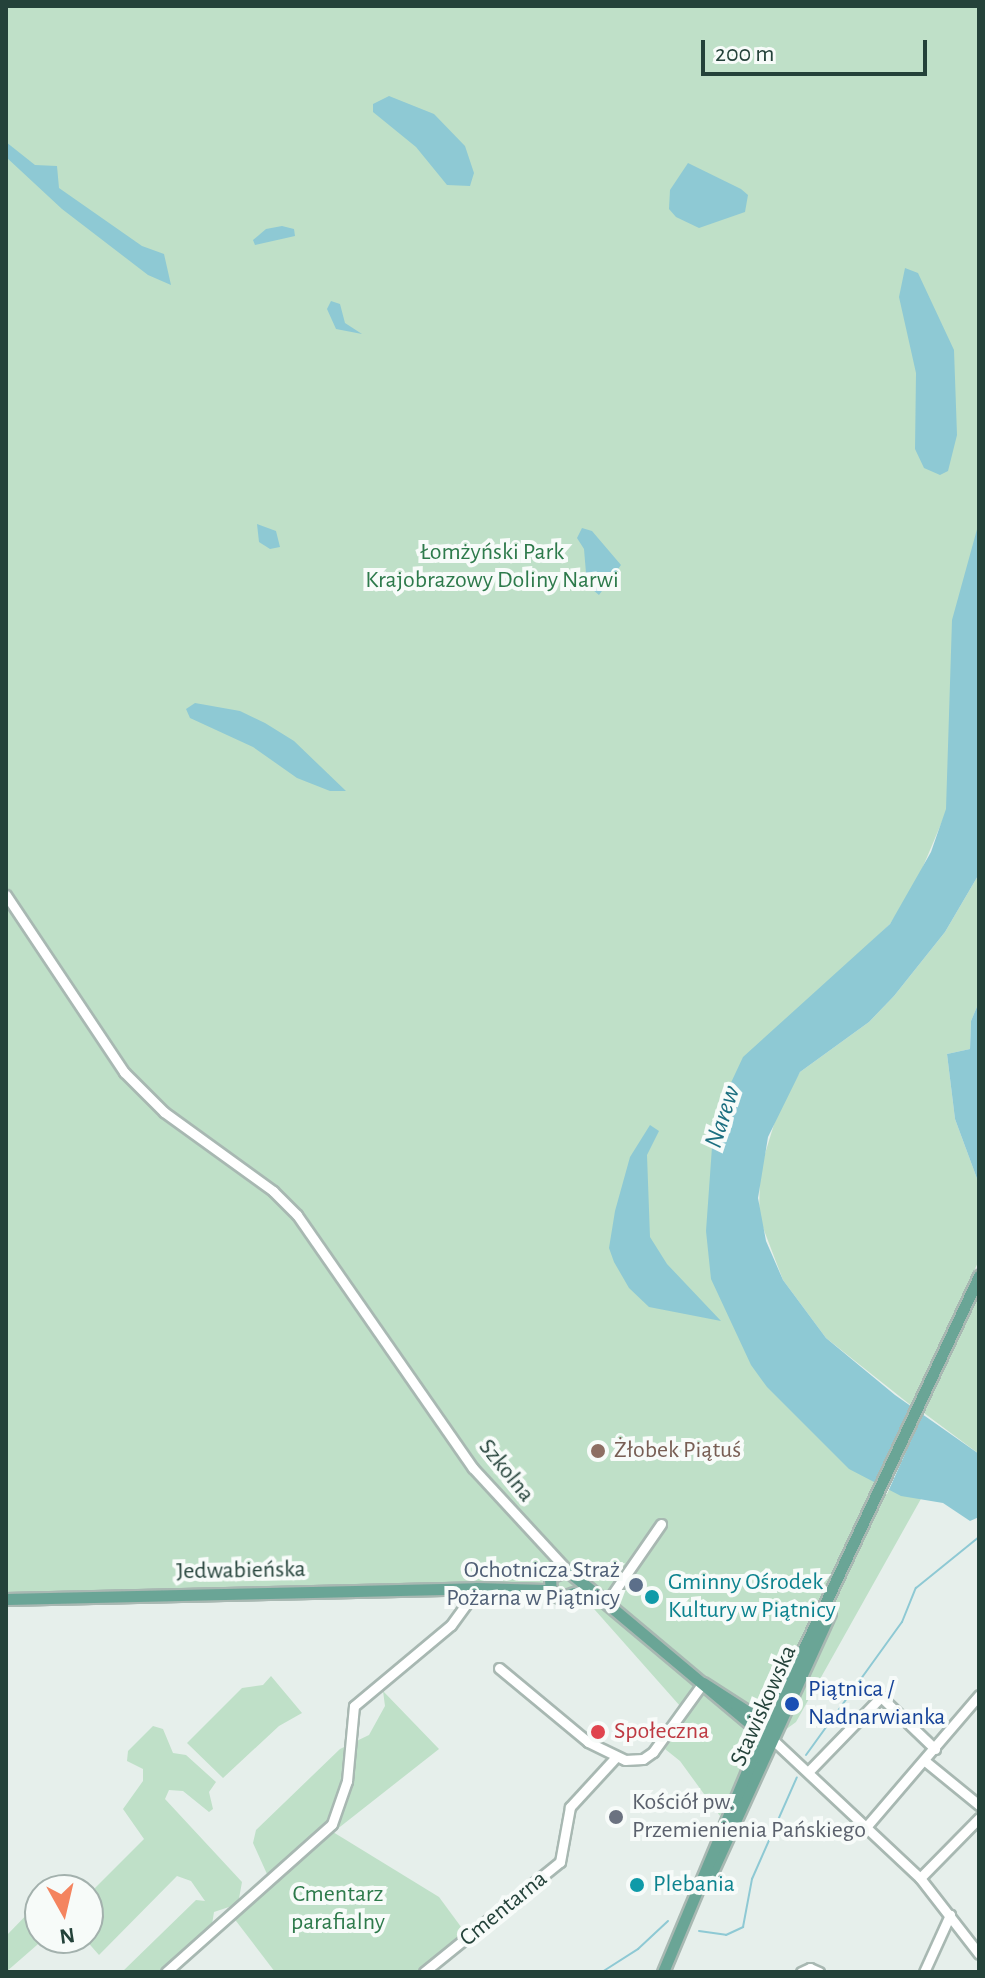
<!DOCTYPE html>
<meta charset="utf-8">
<style>
body{margin:0}
#map{position:relative;width:985px;height:1978px;overflow:hidden;background:#e6efeb;font-family:"Alegreya Sans",sans-serif}
div>[style]{position:absolute}
.green>*{inset:0;background:#bfe0c8}
.water>*{inset:0;background:#8ec9d4}
.pier>*{inset:0;background:#e6efeb}
.stream>*{height:2px;margin:-1px;padding:0 1px;transform-origin:1px;border-radius:1px;background:#8ec9d4}
.roads{filter:drop-shadow(2px 0 #a8b8b2) drop-shadow(-2px 0 #a8b8b2) drop-shadow(0 2px #a8b8b2) drop-shadow(0 -2px #a8b8b2)}
.minor>*{height:9px;margin:-4.5px;padding:0 4.5px;transform-origin:4.5px;border-radius:4.5px;background:#fff}
.major>*{height:11px;margin:-5.5px;padding:0 5.5px;transform-origin:5.5px;border-radius:5.5px;background:#6aa596}
.dots>*{width:22px;height:22px;translate:-50% -50%;box-sizing:border-box;border:4px solid #f7fbf9;border-radius:50%}
span{translate:-50% -50%;white-space:nowrap;text-align:center;line-height:1.15;-webkit-text-stroke:8px #f7fbf9;paint-order:stroke}
.park-label{font-size:24px;color:#2d7a4b}
.education-label{font-size:24px;color:#785e54}
.left{translate:0 -50%;text-align:left}
.street-label{font-size:24px;color:#24423a}
.service-label{font-size:24px;color:#4e5e75}
.right{translate:-100% -50%;text-align:right}
.culture-label{font-size:24px;color:#0d838f}
.transit-label{font-size:24px;color:#164399}
.health-label{font-size:24px;color:#be3a42}
.worship-label{font-size:24px;color:#5b616d}
.water-label{font-size:26px;color:#1c6f80;font-style:italic}
.frame{position:absolute;inset:0;border:8px solid #24423a;pointer-events:none}
.north{position:absolute;left:24px;top:1874px;width:80px;height:80px;box-sizing:border-box;background:#f7fbf9;border:2px solid #a3b1ad;border-radius:50%;rotate:172deg;font-size:22px;font-weight:700;line-height:32px;text-align:center;color:#24423a}
.north::after{content:'';display:block;margin:auto;width:28px;height:36px;background:#f4845f;clip-path:polygon(50% 0,100% 100%,50% 72%,0 100%)}
.scale{position:absolute;left:701px;top:40px;width:226px;height:36px;box-sizing:border-box;border:4px solid #24423a;border-top:0;padding-left:10px;font-size:24px;line-height:28px;white-space:nowrap;color:#24423a;-webkit-text-stroke:6px #f7fbf9;paint-order:stroke}
</style>
<div id="map">
<div class="green">
<i style="clip-path:polygon(6px 6px,979px 6px,979px 591px,968px 760px,914px 888px,890px 924px,848px 964px,747px 1097px,749px 1306px,922px 1497px,796px 1722px,747px 1758px,720px 1816px,680px 1761px,665px 1749px,688px 1715px,587px 1601px,315px 1589px,6px 1595px)"></i>
<i style="clip-path:polygon(979px 874px,979px 1002px,971px 1021px,970px 1049px,947px 1054px,955px 1119px,979px 1184px,979px 1260px,913px 1407px,826px 1338px,783px 1280px,759px 1217px,760px 1170px,779px 1108px,800px 1072px,869px 1022px,894px 996px,945px 932px)"></i>
<i style="clip-path:polygon(979px 1295px,979px 1454px,924px 1413px)"></i>
<i style="clip-path:polygon(271px 1676px,302px 1713px,279px 1726px,223px 1778px,187px 1743px,242px 1688px,263px 1685px)"></i>
<i style="clip-path:polygon(383px 1691px,439px 1749px,275px 1878px,267px 1874px,253px 1843px,256px 1830px,340px 1749px,369px 1735px,385px 1706px)"></i>
<i style="clip-path:polygon(153px 1726px,163px 1729px,173px 1753px,186px 1755px,216px 1782px,209px 1792px,213px 1809px,209px 1812px,183px 1791px,169px 1790px,165px 1799px,242px 1882px,238px 1904px,214px 1912px,211px 1931px,161px 1972px,122px 1972px,196px 1900px,205px 1901px,191px 1881px,177px 1876px,99px 1955px,84px 1938px,88px 1895px,144px 1839px,123px 1809px,143px 1781px,143px 1769px,127px 1761px,128px 1751px)"></i>
<i style="clip-path:polygon(333px 1832px,439px 1897px,467px 1935px,417px 1972px,275px 1972px,233px 1917px)"></i>
<i style="clip-path:polygon(38px 1903px,40px 1938px,45px 1938px,6px 1972px,6px 1936px)"></i>
</div>
<div class="water">
<i style="clip-path:polygon(389px 96px,434px 114px,465px 146px,474px 173px,470px 186px,447px 185px,416px 147px,373px 112px,373px 104px)"></i>
<i style="clip-path:polygon(6px 142px,35px 165px,57px 166px,59px 188px,142px 246px,164px 254px,171px 285px,148px 275px,62px 209px,6px 157px)"></i>
<i style="clip-path:polygon(688px 163px,741px 189px,748px 195px,745px 212px,699px 228px,676px 217px,669px 209px,670px 190px)"></i>
<i style="clip-path:polygon(282px 226px,294px 229px,295px 236px,255px 245px,253px 240px,266px 229px)"></i>
<i style="clip-path:polygon(905px 268px,918px 273px,954px 350px,957px 435px,948px 471px,940px 475px,924px 468px,915px 449px,916px 373px,899px 297px)"></i>
<i style="clip-path:polygon(331px 301px,340px 304px,345px 323px,362px 334px,336px 329px,327px 309px)"></i>
<i style="clip-path:polygon(979px 522px,979px 874px,945px 932px,894px 996px,869px 1022px,800px 1072px,768px 1137px,758px 1198px,766px 1241px,783px 1280px,826px 1338px,895px 1395px,979px 1454px,979px 1517px,970px 1521px,943px 1503px,901px 1496px,849px 1469px,767px 1387px,751px 1365px,711px 1279px,706px 1231px,714px 1119px,743px 1057px,890px 924px,931px 852px,946px 809px,952px 620px)"></i>
<i style="clip-path:polygon(257px 524px,276px 531px,280px 547px,270px 549px,259px 542px)"></i>
<i style="clip-path:polygon(582px 528px,592px 531px,621px 565px,599px 595px,587px 585px,584px 549px,577px 538px)"></i>
<i style="clip-path:polygon(195px 703px,240px 711px,265px 723px,294px 741px,346px 791px,330px 791px,297px 778px,253px 747px,190px 718px,186px 709px)"></i>
<i style="clip-path:polygon(979px 1002px,979px 1184px,955px 1119px,947px 1054px,970px 1049px,971px 1021px)"></i>
<i style="clip-path:polygon(650px 1125px,659px 1131px,647px 1155px,650px 1237px,667px 1264px,721px 1321px,649px 1307px,629px 1288px,614px 1262px,609px 1248px,615px 1211px,630px 1157px)"></i>
</div>
<div class="pier">
<i style="clip-path:polygon(914px 1403px,925px 1409px,887px 1494px,876px 1488px)"></i>
</div>
<div class="stream">
<i style="left:806px;top:1755px;width:164px;rotate:-54.2deg"></i>
<i style="left:902px;top:1622px;width:37px;rotate:-68deg"></i>
<i style="left:916px;top:1588px;width:81px;rotate:-39deg"></i>
<i style="left:699px;top:1931px;width:27px;rotate:8deg"></i>
<i style="left:726px;top:1935px;width:19px;rotate:-25deg"></i>
<i style="left:743px;top:1927px;width:49px;rotate:-79.4deg"></i>
<i style="left:752px;top:1879px;width:111px;rotate:-66.2deg"></i>
<i style="left:602px;top:1972px;width:43px;rotate:-32.6deg"></i>
<i style="left:638px;top:1949px;width:41px;rotate:-43deg"></i>
</div>
<div class="roads">
<div class="minor">
<i style="left:6px;top:895px;width:213px;rotate:56.3deg"></i>
<i style="left:124px;top:1072px;width:57px;rotate:45deg"></i>
<i style="left:164px;top:1112px;width:135px;rotate:35.9deg"></i>
<i style="left:273px;top:1191px;width:34px;rotate:45deg"></i>
<i style="left:297px;top:1215px;width:308px;rotate:55.2deg"></i>
<i style="left:473px;top:1468px;width:139px;rotate:47.3deg"></i>
<i style="left:607px;top:1602px;width:95px;rotate:-55.3deg"></i>
<i style="left:499px;top:1668px;width:116px;rotate:39.7deg"></i>
<i style="left:588px;top:1742px;width:41px;rotate:25.9deg"></i>
<i style="left:625px;top:1760px;width:18px;rotate:-3deg"></i>
<i style="left:643px;top:1759px;width:12px;rotate:-35deg"></i>
<i style="left:653px;top:1752px;width:85px;rotate:-54.1deg"></i>
<i style="left:773px;top:1740px;width:202px;rotate:43.2deg"></i>
<i style="left:920px;top:1878px;width:96px;rotate:52.2deg"></i>
<i style="left:925px;top:1761px;width:70px;rotate:39.2deg"></i>
<i style="left:808px;top:1772px;width:105px;rotate:-45.8deg"></i>
<i style="left:881px;top:1697px;width:75px;rotate:43.9deg"></i>
<i style="left:866px;top:1827px;width:174px;rotate:-49.4deg"></i>
<i style="left:920px;top:1878px;width:84px;rotate:-45.5deg"></i>
<i style="left:166px;top:1972px;width:222px;rotate:-41.7deg"></i>
<i style="left:332px;top:1824px;width:46px;rotate:-70.8deg"></i>
<i style="left:347px;top:1781px;width:75px;rotate:-84.7deg"></i>
<i style="left:354px;top:1706px;width:126px;rotate:-39.9deg"></i>
<i style="left:451px;top:1625px;width:34px;rotate:-54deg"></i>
<i style="left:471px;top:1597px;width:9px;rotate:-90deg"></i>
<i style="left:424px;top:1972px;width:175px;rotate:-39deg"></i>
<i style="left:560px;top:1862px;width:56px;rotate:-79.7deg"></i>
<i style="left:570px;top:1807px;width:68px;rotate:-47.4deg"></i>
<i style="left:801px;top:1972px;width:10px;rotate:-24deg"></i>
<i style="left:810px;top:1968px;width:10px;rotate:24deg"></i>
<i style="left:924px;top:1972px;width:63px;rotate:-65.5deg"></i>
</div>
<div class="major">
<i style="left:551px;top:1593px;width:16px;rotate:-94deg"></i>
<i style="left:550px;top:1577px;width:18px;rotate:-22deg"></i>
<i style="left:567px;top:1570px;width:261px;rotate:40deg"></i>
<i style="left:6px;top:1599px;width:470px;rotate:-1.3deg"></i>
<i style="left:476px;top:1588px;width:69px;rotate:1.7deg"></i>
<i style="left:545px;top:1590px;width:18px;rotate:27deg"></i>
<i style="left:561px;top:1598px;width:14px;rotate:-21deg"></i>
<i style="left:703px;top:1683px;width:59px;rotate:32.6deg"></i>
<i style="left:753px;top:1715px;width:28px;rotate:49deg"></i>
<i style="left:706px;top:1885px;width:299px;rotate:-65.5deg"></i>
<i style="left:663px;top:1972px;width:231px;rotate:-67.3deg"></i>
<i style="left:752px;top:1759px;width:534px;rotate:-64.83deg"></i>
</div>
</div>
<div class="dots">
<i style="left:598px;top:1451px;background:#8d6e63"></i>
<i style="left:636px;top:1585px;background:#5c6f8a"></i>
<i style="left:652px;top:1597px;background:#0f9aa8"></i>
<i style="left:792px;top:1704px;background:#1a4fb4"></i>
<i style="left:598px;top:1732px;background:#e0444e"></i>
<i style="left:616px;top:1817px;background:#6b7280"></i>
<i style="left:637px;top:1885px;background:#0f9aa8"></i>
</div>
<div class="park-label">
<span style="left:492px;top:567px">Łomżyński Park<br>Krajobrazowy Doliny Narwi</span>
<span style="left:338px;top:1909px">Cmentarz<br>parafialny</span>
</div>
<div class="education-label">
<span class="left" style="left:614px;top:1451px">Żłobek Piątuś</span>
</div>
<div class="street-label">
<span style="left:506px;top:1471px;rotate:51deg">Szkolna</span>
<span style="left:241px;top:1571px;rotate:-1deg">Jedwabieńska</span>
<span style="left:764px;top:1706px;rotate:-66deg">Stawiskowska</span>
<span style="left:504px;top:1909px;rotate:-39deg">Cmentarna</span>
</div>
<div class="service-label">
<span class="right" style="left:620px;top:1585px">Ochotnicza Straż<br>Pożarna w Piątnicy</span>
</div>
<div class="culture-label">
<span class="left" style="left:668px;top:1597px">Gminny Ośrodek<br>Kultury w Piątnicy</span>
<span class="left" style="left:653px;top:1885px">Plebania</span>
</div>
<div class="transit-label">
<span class="left" style="left:808px;top:1704px">Piątnica /<br>Nadnarwianka</span>
</div>
<div class="health-label">
<span class="left" style="left:614px;top:1732px">Społeczna</span>
</div>
<div class="worship-label">
<span class="left" style="left:632px;top:1817px">Kościół pw.<br>Przemienienia Pańskiego</span>
</div>
<div class="water-label">
<span style="left:723px;top:1117px;rotate:-72deg">Narew</span>
</div>
<div class="frame"></div>
<div class="north">N</div>
<div class="scale">200 m</div>
</div>
